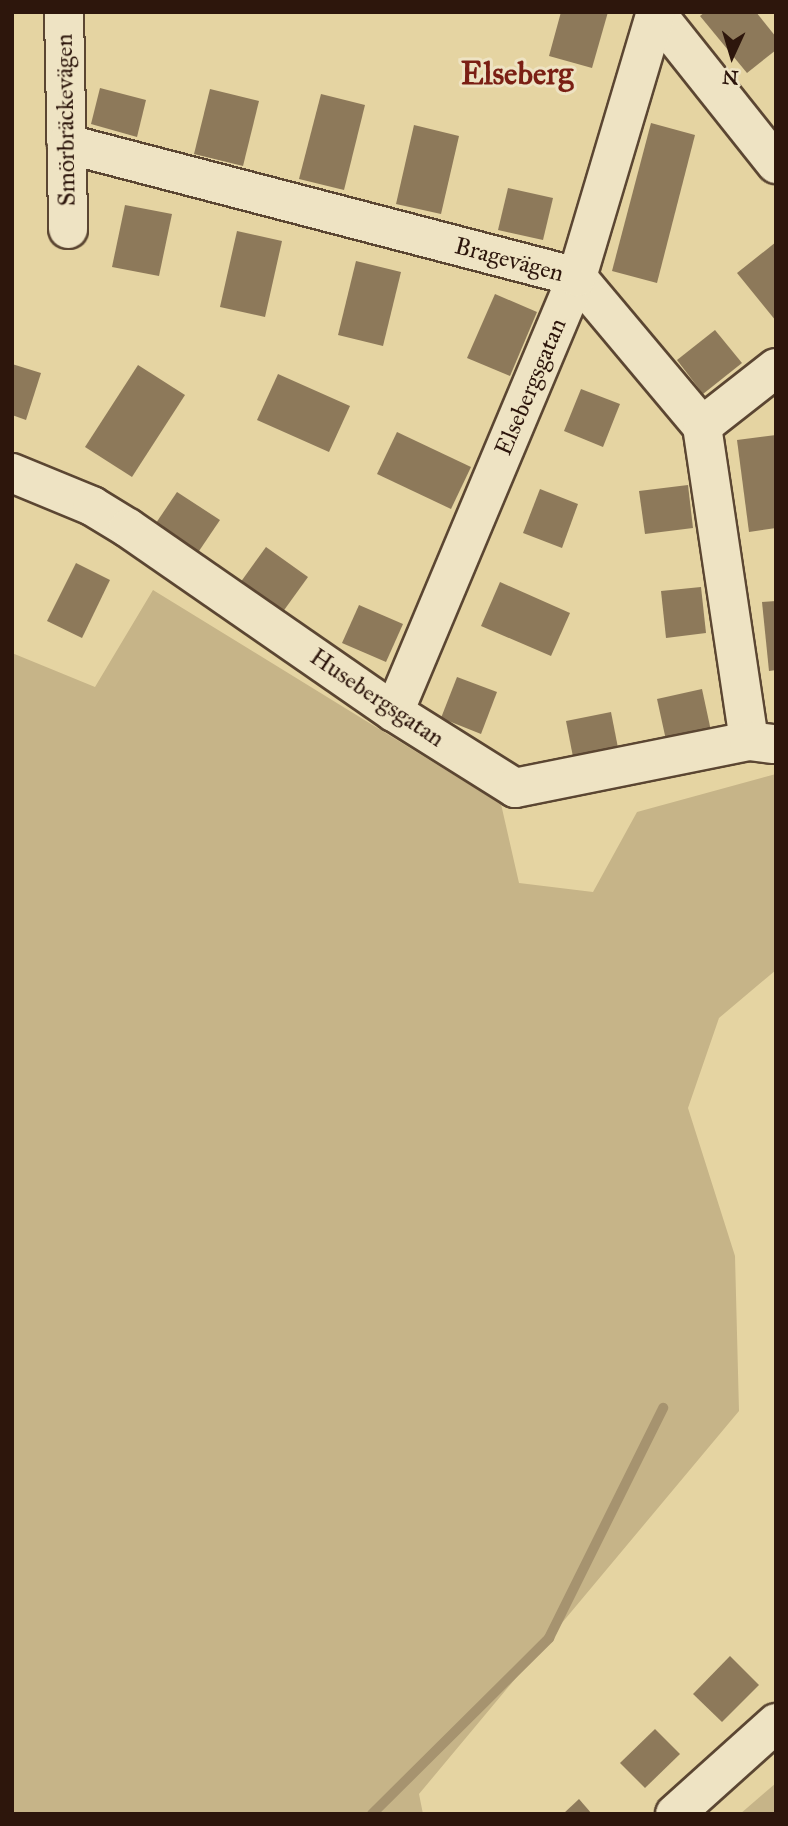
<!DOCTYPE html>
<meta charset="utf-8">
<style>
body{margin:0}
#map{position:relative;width:788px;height:1826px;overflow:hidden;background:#e5d4a2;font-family:"IM FELL Great Primer",serif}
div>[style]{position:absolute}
.green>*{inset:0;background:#c6b488}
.stream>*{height:10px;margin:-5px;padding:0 5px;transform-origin:5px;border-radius:5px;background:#a6936f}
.building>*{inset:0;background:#8d795a}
.roads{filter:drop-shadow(2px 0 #5b4632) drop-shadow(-2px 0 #5b4632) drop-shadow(0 2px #5b4632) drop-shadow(0 -2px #5b4632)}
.minor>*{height:38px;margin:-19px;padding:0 19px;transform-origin:19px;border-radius:19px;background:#eee3c3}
span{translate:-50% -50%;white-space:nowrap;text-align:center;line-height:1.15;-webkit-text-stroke:6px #eee3c3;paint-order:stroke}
.street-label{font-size:24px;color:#2d160c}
.district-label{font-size:32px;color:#7a1f14;font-weight:700}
.frame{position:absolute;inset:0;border:14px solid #2d160c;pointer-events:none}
.north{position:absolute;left:697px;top:21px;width:70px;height:70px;-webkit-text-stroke:5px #eee3c3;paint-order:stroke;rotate:184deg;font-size:19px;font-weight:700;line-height:28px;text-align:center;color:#2d160c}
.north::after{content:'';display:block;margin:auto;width:24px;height:32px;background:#2d160c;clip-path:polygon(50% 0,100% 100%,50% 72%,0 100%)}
</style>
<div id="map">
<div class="green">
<i style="clip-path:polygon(153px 590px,501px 804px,519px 883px,593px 892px,637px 812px,776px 774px,776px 970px,719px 1018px,688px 1108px,735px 1256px,739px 1411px,419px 1794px,423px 1814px,12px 1814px,12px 653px,95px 687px)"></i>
<i style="clip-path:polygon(776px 1783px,776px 1814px,740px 1814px)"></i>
</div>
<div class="stream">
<i style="left:372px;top:1814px;width:250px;rotate:-44.8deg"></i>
<i style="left:549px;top:1638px;width:257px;rotate:-63.6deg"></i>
</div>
<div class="building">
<i style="clip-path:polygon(561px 12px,608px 12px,592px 68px,549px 56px)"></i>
<i style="clip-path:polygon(705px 12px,756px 12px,776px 37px,776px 50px,747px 73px,700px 16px)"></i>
<i style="clip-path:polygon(100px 88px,146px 100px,137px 137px,91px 124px)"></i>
<i style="clip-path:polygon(210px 89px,259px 101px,243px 166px,194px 154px)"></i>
<i style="clip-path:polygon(321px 94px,365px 105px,344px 190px,299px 179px)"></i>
<i style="clip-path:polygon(651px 123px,695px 135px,657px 283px,612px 271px)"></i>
<i style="clip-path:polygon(414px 125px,459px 136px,441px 214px,396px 204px)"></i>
<i style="clip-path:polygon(508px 188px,553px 198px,543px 240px,498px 230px)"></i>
<i style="clip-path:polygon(125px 205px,172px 214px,159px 276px,112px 267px)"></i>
<i style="clip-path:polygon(237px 231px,282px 241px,265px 317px,220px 307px)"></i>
<i style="clip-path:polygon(776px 242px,776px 321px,737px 273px)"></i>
<i style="clip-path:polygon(356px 261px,401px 272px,383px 346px,338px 335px)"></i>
<i style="clip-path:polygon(495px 294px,537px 312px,510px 376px,467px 358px)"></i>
<i style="clip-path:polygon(715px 330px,742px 363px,703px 394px,677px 360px)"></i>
<i style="clip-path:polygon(12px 364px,41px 373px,26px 420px,12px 415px)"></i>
<i style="clip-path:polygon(138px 365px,185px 395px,132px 477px,85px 447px)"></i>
<i style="clip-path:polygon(278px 374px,350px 406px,329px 452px,257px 420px)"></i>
<i style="clip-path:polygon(581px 389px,620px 404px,603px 447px,564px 431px)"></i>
<i style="clip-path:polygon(397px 432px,471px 467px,451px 509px,377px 474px)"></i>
<i style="clip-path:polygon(776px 435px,776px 528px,749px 532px,737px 440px)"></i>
<i style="clip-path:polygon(688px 485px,693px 528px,645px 534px,639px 491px)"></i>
<i style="clip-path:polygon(540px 489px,578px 504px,562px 548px,523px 533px)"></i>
<i style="clip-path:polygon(177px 492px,220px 520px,197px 554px,154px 526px)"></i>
<i style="clip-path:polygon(266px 547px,308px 577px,282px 613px,240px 583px)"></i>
<i style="clip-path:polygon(76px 563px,110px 580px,82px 638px,47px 621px)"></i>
<i style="clip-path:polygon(500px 582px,570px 613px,551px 656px,481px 626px)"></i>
<i style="clip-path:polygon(701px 587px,706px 633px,666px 638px,661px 591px)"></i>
<i style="clip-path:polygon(776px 601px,776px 670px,769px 671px,762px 602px)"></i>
<i style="clip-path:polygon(359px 605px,403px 624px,386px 662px,342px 643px)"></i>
<i style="clip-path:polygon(457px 677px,497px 692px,481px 734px,441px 718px)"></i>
<i style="clip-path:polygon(702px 689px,711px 731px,666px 740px,657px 699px)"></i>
<i style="clip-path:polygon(611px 712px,619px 753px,574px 762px,566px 721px)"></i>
<i style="clip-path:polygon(730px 1656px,759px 1685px,722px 1722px,693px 1694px)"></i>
<i style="clip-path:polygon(655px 1729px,680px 1754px,645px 1788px,620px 1763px)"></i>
<i style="clip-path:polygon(579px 1799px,592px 1814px,563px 1814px)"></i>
</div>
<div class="roads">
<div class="minor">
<i style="left:64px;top:12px;width:217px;rotate:88.9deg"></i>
<i style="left:656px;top:13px;width:193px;rotate:51.5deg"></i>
<i style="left:67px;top:144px;width:527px;rotate:14.62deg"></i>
<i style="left:577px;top:277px;width:194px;rotate:50deg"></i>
<i style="left:702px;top:426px;width:318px;rotate:81.5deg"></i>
<i style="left:702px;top:426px;width:94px;rotate:-38.1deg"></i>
<i style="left:12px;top:473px;width:87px;rotate:22.4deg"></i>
<i style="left:92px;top:506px;width:42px;rotate:31.4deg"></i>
<i style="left:128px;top:528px;width:323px;rotate:34.7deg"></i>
<i style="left:394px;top:712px;width:143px;rotate:32.1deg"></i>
<i style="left:515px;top:788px;width:239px;rotate:-11.4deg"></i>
<i style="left:749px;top:741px;width:25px;rotate:7deg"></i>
<i style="left:394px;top:712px;width:472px;rotate:-67.2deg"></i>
<i style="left:577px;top:277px;width:277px;rotate:-73.4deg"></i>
<i style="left:675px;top:1814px;width:136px;rotate:-42deg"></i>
</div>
</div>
<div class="street-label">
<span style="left:66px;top:120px;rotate:-91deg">Smörbräckevägen</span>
<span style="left:509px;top:260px;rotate:15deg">Bragevägen</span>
<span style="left:531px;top:387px;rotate:-67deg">Elsebergsgatan</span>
<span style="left:377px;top:698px;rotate:34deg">Husebergsgatan</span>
</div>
<div class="district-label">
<span style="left:517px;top:74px">Elseberg</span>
</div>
<div class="frame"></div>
<div class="north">N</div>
</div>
